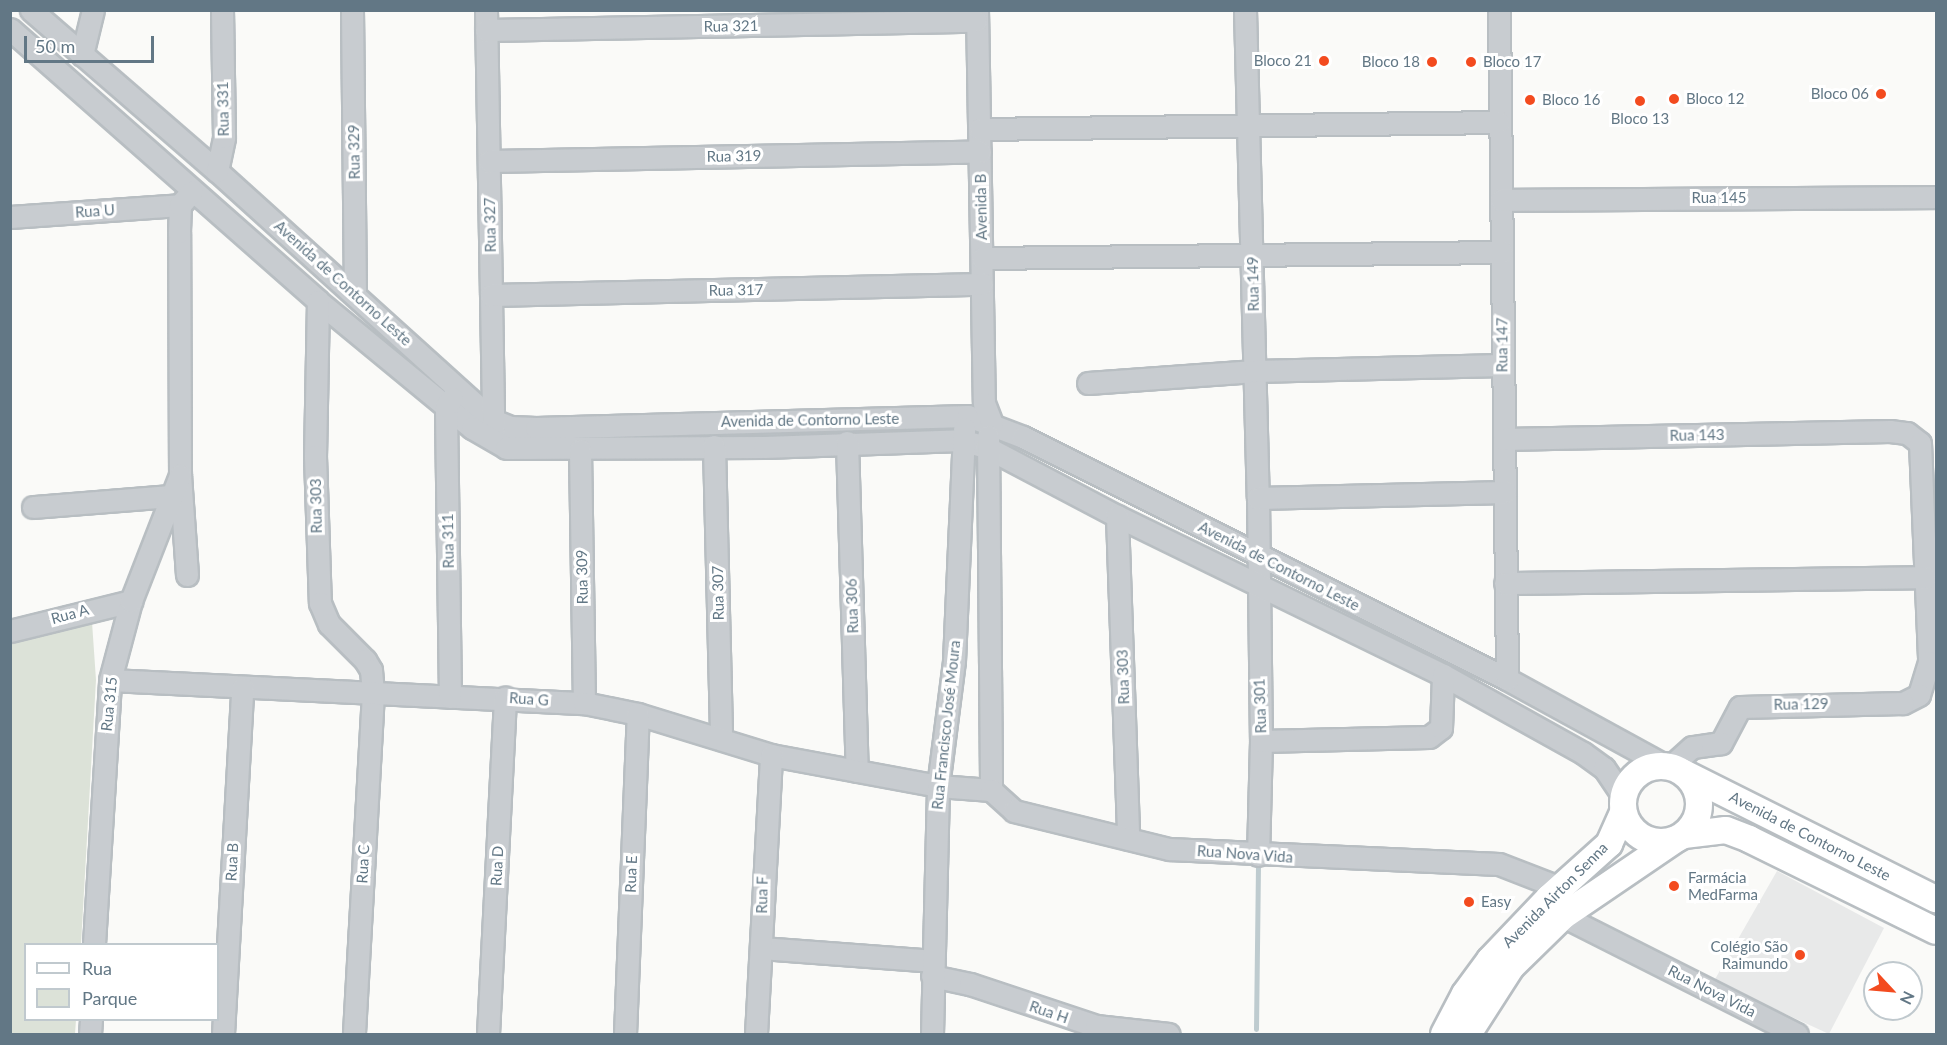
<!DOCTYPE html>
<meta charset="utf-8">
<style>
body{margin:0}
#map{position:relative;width:1947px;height:1045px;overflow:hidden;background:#fafaf8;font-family:Lato,sans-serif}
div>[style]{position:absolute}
.built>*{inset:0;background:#e8e9e9}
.green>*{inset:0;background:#dce2d8}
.stream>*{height:5px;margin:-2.5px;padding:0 2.5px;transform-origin:2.5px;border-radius:2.5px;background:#becbcf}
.roads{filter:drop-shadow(2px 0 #b8bec2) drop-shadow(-2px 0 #b8bec2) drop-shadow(0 2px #b8bec2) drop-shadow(0 -2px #b8bec2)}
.minor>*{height:21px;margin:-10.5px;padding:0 10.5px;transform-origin:10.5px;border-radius:10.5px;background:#c8ccd0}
.major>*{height:26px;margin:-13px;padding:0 13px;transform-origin:13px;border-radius:13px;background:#fff}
.major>.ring{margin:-13px;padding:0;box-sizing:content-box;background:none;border:26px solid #fff;border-radius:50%}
.dots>*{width:16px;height:16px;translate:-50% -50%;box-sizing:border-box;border:3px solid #fff;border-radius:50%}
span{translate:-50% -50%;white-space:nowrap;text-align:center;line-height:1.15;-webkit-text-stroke:6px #fff;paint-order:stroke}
.street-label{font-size:15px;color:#627785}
.poi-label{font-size:15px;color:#627785}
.right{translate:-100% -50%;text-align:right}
.left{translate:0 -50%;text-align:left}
.frame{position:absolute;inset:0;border:12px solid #627785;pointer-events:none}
.legend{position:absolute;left:24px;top:943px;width:195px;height:78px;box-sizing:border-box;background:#fff;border:2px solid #c0c9ce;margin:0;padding:8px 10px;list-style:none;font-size:18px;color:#627785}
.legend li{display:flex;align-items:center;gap:12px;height:30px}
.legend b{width:30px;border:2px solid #c0c9ce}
.north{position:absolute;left:1863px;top:961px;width:60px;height:60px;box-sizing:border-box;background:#fff;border:2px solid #c0c9ce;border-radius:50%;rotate:116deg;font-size:16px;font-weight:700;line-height:24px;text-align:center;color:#627785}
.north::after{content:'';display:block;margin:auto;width:21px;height:27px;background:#f34b1f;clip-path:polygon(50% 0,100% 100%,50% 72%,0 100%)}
.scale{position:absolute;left:24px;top:36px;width:130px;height:27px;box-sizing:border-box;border:3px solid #627785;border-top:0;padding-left:8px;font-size:18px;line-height:21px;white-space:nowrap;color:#627785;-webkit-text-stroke:4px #fff;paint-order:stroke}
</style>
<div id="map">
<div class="built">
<i style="clip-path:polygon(1777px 871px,1884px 928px,1829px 1034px,1714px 981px)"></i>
</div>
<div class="green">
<i style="clip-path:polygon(92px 622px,96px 680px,81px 944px,26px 944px,26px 1020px,76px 1020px,75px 1034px,11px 1034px,11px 644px)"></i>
</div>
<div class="stream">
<i style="left:1256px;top:1029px;width:169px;rotate:-89.3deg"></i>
</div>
<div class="roads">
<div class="minor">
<i style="left:31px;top:10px;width:246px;rotate:40.9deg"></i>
<i style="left:217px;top:171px;width:372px;rotate:42.1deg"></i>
<i style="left:493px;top:420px;width:18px;rotate:22deg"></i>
<i style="left:510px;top:427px;width:26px;rotate:2deg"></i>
<i style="left:536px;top:428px;width:432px;rotate:-1.6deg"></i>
<i style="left:968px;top:416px;width:59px;rotate:20.9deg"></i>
<i style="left:1023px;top:437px;width:541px;rotate:26.57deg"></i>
<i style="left:1507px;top:679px;width:179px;rotate:28.7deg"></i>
<i style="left:352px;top:10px;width:284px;rotate:89.4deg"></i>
<i style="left:486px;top:10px;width:418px;rotate:89deg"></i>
<i style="left:977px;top:10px;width:393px;rotate:89deg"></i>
<i style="left:984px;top:403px;width:22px;rotate:69deg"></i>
<i style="left:1245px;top:10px;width:488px;rotate:88.5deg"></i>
<i style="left:1258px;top:498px;width:243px;rotate:89.3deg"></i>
<i style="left:1261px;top:741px;width:114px;rotate:91.5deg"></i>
<i style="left:1499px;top:10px;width:669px;rotate:89.31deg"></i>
<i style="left:10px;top:29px;width:411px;rotate:41.4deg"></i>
<i style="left:318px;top:301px;width:200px;rotate:39.5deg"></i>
<i style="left:472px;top:428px;width:39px;rotate:30deg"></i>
<i style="left:506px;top:448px;width:258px;rotate:-0.2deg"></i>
<i style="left:764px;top:447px;width:197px;rotate:-2deg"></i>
<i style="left:961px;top:440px;width:26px;rotate:16deg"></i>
<i style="left:986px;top:447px;width:148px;rotate:27.8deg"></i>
<i style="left:1117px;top:516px;width:363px;rotate:26deg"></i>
<i style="left:1443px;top:675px;width:160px;rotate:29.1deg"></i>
<i style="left:1583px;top:753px;width:26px;rotate:36deg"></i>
<i style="left:1604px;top:768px;width:34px;rotate:56deg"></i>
<i style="left:486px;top:30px;width:490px;rotate:-1.1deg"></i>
<i style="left:82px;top:55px;width:46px;rotate:-76.3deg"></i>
<i style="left:980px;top:129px;width:518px;rotate:-0.77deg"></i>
<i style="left:489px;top:161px;width:491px;rotate:-1.1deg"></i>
<i style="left:217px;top:171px;width:35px;rotate:-78deg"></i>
<i style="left:224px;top:137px;width:127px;rotate:-90.9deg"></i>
<i style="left:1501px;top:200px;width:435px;rotate:-0.4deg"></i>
<i style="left:10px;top:217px;width:170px;rotate:-4deg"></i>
<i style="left:982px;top:258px;width:520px;rotate:-0.66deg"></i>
<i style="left:491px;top:295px;width:491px;rotate:-1.3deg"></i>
<i style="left:318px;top:301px;width:155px;rotate:91.1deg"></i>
<i style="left:315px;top:456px;width:147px;rotate:88.1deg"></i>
<i style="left:320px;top:603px;width:23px;rotate:67deg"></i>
<i style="left:329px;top:624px;width:51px;rotate:45deg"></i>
<i style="left:365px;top:660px;width:12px;rotate:59deg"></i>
<i style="left:371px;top:670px;width:23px;rotate:85deg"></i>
<i style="left:373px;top:693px;width:342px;rotate:93.2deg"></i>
<i style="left:1088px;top:383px;width:167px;rotate:-4.1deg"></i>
<i style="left:1255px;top:371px;width:247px;rotate:-1.4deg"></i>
<i style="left:988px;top:436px;width:354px;rotate:89.5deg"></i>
<i style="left:1504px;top:439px;width:386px;rotate:-1.2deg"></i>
<i style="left:1890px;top:431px;width:17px;rotate:7deg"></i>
<i style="left:1907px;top:433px;width:16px;rotate:38deg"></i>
<i style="left:1920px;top:443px;width:219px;rotate:87.6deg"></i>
<i style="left:1929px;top:662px;width:34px;rotate:107deg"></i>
<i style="left:1919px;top:695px;width:18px;rotate:153deg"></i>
<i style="left:1903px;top:703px;width:163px;rotate:178.6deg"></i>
<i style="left:1740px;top:707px;width:41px;rotate:117.8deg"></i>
<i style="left:1721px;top:743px;width:29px;rotate:172deg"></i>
<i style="left:1692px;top:747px;width:28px;rotate:138deg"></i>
<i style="left:847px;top:442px;width:329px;rotate:88.3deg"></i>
<i style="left:714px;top:446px;width:293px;rotate:88.6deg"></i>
<i style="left:580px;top:450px;width:253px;rotate:89.1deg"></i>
<i style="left:1258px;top:498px;width:247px;rotate:-1.4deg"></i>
<i style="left:33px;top:507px;width:137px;rotate:-4.6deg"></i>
<i style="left:1117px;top:516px;width:323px;rotate:88deg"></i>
<i style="left:187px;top:575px;width:100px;rotate:-94deg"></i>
<i style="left:180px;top:475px;width:243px;rotate:-90.2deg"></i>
<i style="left:179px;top:232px;width:27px;rotate:-88deg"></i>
<i style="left:180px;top:205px;width:18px;rotate:-49deg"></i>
<i style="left:1505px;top:583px;width:420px;rotate:-0.8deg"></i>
<i style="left:10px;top:631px;width:125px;rotate:-13.9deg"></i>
<i style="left:110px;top:680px;width:475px;rotate:2.8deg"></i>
<i style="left:584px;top:703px;width:55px;rotate:11.5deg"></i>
<i style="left:638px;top:714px;width:139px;rotate:17.1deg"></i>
<i style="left:771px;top:755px;width:170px;rotate:10.5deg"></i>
<i style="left:938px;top:786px;width:53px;rotate:4.3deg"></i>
<i style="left:991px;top:790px;width:31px;rotate:42deg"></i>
<i style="left:1014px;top:811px;width:160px;rotate:13.8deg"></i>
<i style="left:1169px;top:849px;width:330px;rotate:2.6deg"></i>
<i style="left:1499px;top:864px;width:66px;rotate:21.2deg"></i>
<i style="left:450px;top:697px;width:291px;rotate:-90.8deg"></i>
<i style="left:446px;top:406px;width:10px;rotate:-53deg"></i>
<i style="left:1261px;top:741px;width:168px;rotate:-1.4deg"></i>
<i style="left:1429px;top:737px;width:15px;rotate:-37deg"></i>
<i style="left:1441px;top:728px;width:53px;rotate:-87.8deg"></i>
<i style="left:1563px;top:916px;width:262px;rotate:26.8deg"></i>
<i style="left:94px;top:944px;width:264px;rotate:-86.5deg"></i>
<i style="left:110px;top:680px;width:82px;rotate:-75.1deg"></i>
<i style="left:131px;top:601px;width:135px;rotate:-68.7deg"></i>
<i style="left:761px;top:948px;width:171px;rotate:4.3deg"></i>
<i style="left:932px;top:976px;width:39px;rotate:12deg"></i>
<i style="left:970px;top:984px;width:133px;rotate:18.4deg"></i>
<i style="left:1096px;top:1026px;width:73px;rotate:6.3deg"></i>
<i style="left:90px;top:1034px;width:14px;rotate:-86deg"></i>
<i style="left:223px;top:1034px;width:346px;rotate:-86.8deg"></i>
<i style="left:488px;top:1034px;width:337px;rotate:-87.1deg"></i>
<i style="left:625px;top:1034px;width:320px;rotate:-87.7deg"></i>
<i style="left:756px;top:1034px;width:279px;rotate:-86.9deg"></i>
<i style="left:932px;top:1034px;width:248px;rotate:-88.6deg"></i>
<i style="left:938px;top:786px;width:126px;rotate:-82.7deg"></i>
<i style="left:954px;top:661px;width:233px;rotate:-87.5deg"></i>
</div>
<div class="major">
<i class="ring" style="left:1623px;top:766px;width:50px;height:50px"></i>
<i style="left:1684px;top:773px;width:282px;rotate:26.6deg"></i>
<i style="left:1684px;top:835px;width:42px;rotate:-6.8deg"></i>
<i style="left:1726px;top:830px;width:25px;rotate:21deg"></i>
<i style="left:1749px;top:839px;width:208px;rotate:26.2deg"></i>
<i style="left:1444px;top:1034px;width:45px;rotate:-62.3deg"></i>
<i style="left:1465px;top:994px;width:42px;rotate:-53.7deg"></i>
<i style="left:1490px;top:960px;width:86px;rotate:-46.4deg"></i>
<i style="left:1549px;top:898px;width:81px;rotate:-42deg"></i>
<i style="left:1609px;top:844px;width:34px;rotate:-66deg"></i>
<i style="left:1468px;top:1034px;width:80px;rotate:-57.3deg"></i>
<i style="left:1511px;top:967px;width:73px;rotate:-44.4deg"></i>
<i style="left:1563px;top:916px;width:135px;rotate:-34.2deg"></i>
</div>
</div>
<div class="dots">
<i style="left:1324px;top:61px;background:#f34b1f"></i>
<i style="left:1432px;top:62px;background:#f34b1f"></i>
<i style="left:1471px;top:62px;background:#f34b1f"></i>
<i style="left:1881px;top:94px;background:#f34b1f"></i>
<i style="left:1674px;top:99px;background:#f34b1f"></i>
<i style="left:1530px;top:100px;background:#f34b1f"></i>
<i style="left:1640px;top:101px;background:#f34b1f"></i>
<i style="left:1674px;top:886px;background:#f34b1f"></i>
<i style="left:1469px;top:902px;background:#f34b1f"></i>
<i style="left:1800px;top:955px;background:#f34b1f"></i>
</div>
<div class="street-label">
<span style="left:731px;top:26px;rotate:-1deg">Rua 321</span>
<span style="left:223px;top:109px;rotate:-91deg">Rua 331</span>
<span style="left:354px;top:152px;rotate:-91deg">Rua 329</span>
<span style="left:734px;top:156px;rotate:-1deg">Rua 319</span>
<span style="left:1719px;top:198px">Rua 145</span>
<span style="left:981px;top:207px;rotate:-91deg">Avenida B</span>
<span style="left:95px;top:211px;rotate:-4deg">Rua U</span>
<span style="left:490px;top:225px;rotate:-91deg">Rua 327</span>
<span style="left:343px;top:283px;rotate:42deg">Avenida de Contorno Leste</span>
<span style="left:1253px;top:284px;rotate:-91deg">Rua 149</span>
<span style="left:736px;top:290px;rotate:-1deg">Rua 317</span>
<span style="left:1502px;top:345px;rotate:-90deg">Rua 147</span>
<span style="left:810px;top:420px;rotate:-1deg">Avenida de Contorno Leste</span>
<span style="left:1697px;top:435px;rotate:-1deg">Rua 143</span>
<span style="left:316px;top:506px;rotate:-91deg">Rua 303</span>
<span style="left:448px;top:541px;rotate:-91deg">Rua 311</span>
<span style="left:1279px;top:566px;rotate:27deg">Avenida de Contorno Leste</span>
<span style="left:582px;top:577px;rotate:-91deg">Rua 309</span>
<span style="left:718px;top:593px;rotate:-91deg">Rua 307</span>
<span style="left:852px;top:606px;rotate:-92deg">Rua 306</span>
<span style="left:70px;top:614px;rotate:-15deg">Rua A</span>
<span style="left:1123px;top:677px;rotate:-92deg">Rua 303</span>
<span style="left:529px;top:699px;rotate:4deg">Rua G</span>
<span style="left:109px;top:704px;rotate:-84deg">Rua 315</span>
<span style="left:1801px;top:704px;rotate:-1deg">Rua 129</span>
<span style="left:1260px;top:706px;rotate:-92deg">Rua 301</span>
<span style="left:946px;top:725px;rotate:-84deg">Rua Francisco José Moura</span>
<span style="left:1810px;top:836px;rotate:27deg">Avenida de Contorno Leste</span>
<span style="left:1245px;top:854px;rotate:4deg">Rua Nova Vida</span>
<span style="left:232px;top:862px;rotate:-87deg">Rua B</span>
<span style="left:363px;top:864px;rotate:-87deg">Rua C</span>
<span style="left:497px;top:866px;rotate:-87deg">Rua D</span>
<span style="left:631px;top:874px;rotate:-88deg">Rua E</span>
<span style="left:762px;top:895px;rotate:-89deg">Rua F</span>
<span style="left:1555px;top:895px;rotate:-45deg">Avenida Airton Senna</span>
<span style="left:1712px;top:991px;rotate:27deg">Rua Nova Vida</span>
<span style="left:1049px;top:1012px;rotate:19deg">Rua H</span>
</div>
<div class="poi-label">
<span class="right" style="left:1312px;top:61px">Bloco 21</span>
<span class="right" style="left:1420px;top:62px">Bloco 18</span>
<span class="left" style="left:1483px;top:62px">Bloco 17</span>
<span class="right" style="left:1869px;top:94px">Bloco 06</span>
<span class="left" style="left:1686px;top:99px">Bloco 12</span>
<span class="left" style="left:1542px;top:100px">Bloco 16</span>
<span style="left:1640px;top:119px">Bloco 13</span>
<span class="left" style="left:1688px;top:886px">Farmácia<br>MedFarma</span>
<span class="left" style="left:1481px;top:902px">Easy</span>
<span class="right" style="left:1788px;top:955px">Colégio São<br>Raimundo</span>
</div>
<div class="frame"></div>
<ul class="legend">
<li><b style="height:8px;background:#fff"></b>Rua</li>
<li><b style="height:16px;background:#dce2d8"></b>Parque</li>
</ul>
<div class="north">N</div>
<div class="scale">50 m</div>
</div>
